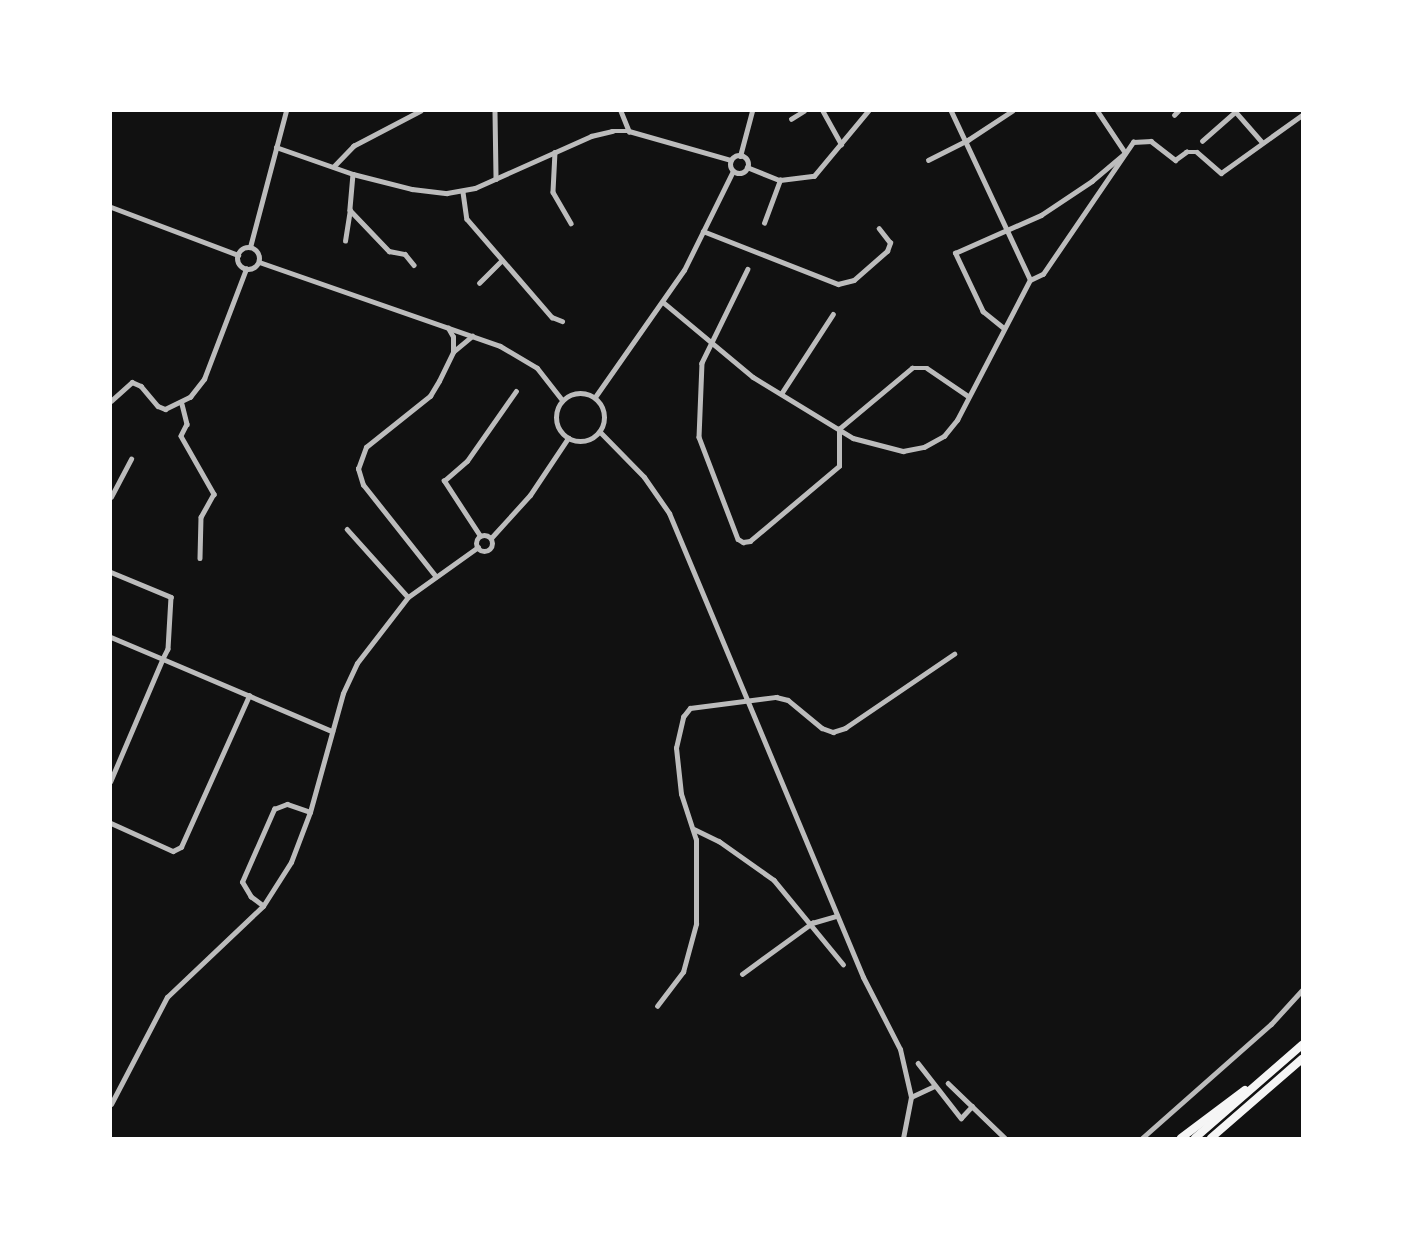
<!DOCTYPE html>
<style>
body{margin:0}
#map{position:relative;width:1413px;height:1249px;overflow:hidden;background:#111;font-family:"Libre Baskerville",serif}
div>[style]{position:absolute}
.minor>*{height:4.5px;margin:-2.25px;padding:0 2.25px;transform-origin:2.25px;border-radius:2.25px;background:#bcbcbc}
.tertiary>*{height:5px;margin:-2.5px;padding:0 2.5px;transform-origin:2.5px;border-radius:2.5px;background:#bcbcbc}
.tertiary>.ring{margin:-2.5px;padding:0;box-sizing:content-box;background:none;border:5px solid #bcbcbc;border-radius:50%}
.trunk>*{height:8px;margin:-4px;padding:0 4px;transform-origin:4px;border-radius:4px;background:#f5f5f5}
span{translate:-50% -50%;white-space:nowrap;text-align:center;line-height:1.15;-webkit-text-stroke:4.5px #fff;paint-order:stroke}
.frame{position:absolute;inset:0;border:112px solid #fff;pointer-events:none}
</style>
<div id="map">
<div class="minor">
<i style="left:621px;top:111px;width:22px;rotate:68deg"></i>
<i style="left:823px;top:111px;width:38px;rotate:61deg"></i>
<i style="left:1235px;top:111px;width:41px;rotate:48.9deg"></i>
<i style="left:495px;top:112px;width:67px;rotate:89.1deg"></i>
<i style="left:1174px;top:115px;width:6px;rotate:-45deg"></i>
<i style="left:791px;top:119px;width:15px;rotate:-32deg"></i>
<i style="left:1202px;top:141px;width:45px;rotate:-41.4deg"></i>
<i style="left:276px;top:147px;width:82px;rotate:19.3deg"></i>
<i style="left:353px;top:174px;width:61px;rotate:14.3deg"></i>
<i style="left:412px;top:189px;width:35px;rotate:7deg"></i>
<i style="left:447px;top:193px;width:28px;rotate:-10deg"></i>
<i style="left:475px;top:188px;width:127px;rotate:-24.1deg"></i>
<i style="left:591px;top:136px;width:22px;rotate:-13deg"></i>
<i style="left:612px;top:131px;width:17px"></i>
<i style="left:629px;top:131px;width:106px;rotate:15.9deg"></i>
<i style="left:555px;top:152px;width:40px;rotate:92.9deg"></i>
<i style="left:553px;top:192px;width:36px;rotate:60deg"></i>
<i style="left:928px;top:160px;width:45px;rotate:-26.6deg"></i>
<i style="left:968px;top:140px;width:53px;rotate:-33.4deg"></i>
<i style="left:334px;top:166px;width:28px;rotate:-46deg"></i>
<i style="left:353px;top:146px;width:76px;rotate:-27.6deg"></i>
<i style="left:747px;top:167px;width:35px;rotate:22deg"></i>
<i style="left:780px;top:180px;width:34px;rotate:-7deg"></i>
<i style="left:814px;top:176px;width:85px;rotate:-50.3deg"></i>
<i style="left:353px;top:174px;width:36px;rotate:95deg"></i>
<i style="left:350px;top:210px;width:57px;rotate:46.4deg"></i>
<i style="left:389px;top:251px;width:16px;rotate:11deg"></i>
<i style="left:405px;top:254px;width:14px;rotate:51deg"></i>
<i style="left:463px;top:192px;width:27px;rotate:82deg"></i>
<i style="left:467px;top:219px;width:130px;rotate:49.1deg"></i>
<i style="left:552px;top:317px;width:11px;rotate:22deg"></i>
<i style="left:764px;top:223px;width:46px;rotate:-69.6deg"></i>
<i style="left:703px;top:231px;width:145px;rotate:21.4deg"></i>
<i style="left:838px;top:284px;width:16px;rotate:-14deg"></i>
<i style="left:854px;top:280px;width:44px;rotate:-41.3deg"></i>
<i style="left:887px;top:251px;width:9px;rotate:-69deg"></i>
<i style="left:890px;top:243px;width:18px;rotate:-128deg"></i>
<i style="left:345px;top:241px;width:31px;rotate:-81deg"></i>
<i style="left:748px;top:269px;width:105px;rotate:116.1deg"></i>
<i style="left:702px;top:363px;width:74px;rotate:92.3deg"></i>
<i style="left:699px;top:437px;width:109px;rotate:69.1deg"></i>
<i style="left:738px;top:539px;width:6px;rotate:31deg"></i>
<i style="left:743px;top:542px;width:7px;rotate:-8deg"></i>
<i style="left:750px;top:541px;width:116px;rotate:-40.1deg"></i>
<i style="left:839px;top:466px;width:37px;rotate:-90deg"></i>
<i style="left:839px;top:429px;width:95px;rotate:-39.9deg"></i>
<i style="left:912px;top:368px;width:15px"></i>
<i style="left:927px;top:368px;width:50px;rotate:34.3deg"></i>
<i style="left:1030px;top:280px;width:14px;rotate:-25deg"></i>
<i style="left:1043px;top:274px;width:160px;rotate:-55.7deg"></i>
<i style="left:1133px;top:142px;width:18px;rotate:-3deg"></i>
<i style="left:1151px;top:141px;width:31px;rotate:38deg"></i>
<i style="left:1175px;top:160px;width:14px;rotate:-36deg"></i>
<i style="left:1186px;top:152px;width:11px"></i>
<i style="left:1197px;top:152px;width:32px;rotate:41deg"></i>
<i style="left:1221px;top:173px;width:100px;rotate:-35.6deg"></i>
<i style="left:479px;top:283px;width:31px;rotate:-45deg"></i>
<i style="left:663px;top:302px;width:117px;rotate:39.8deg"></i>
<i style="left:753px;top:377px;width:117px;rotate:31.4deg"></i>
<i style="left:853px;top:438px;width:52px;rotate:14.6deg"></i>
<i style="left:903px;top:451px;width:21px;rotate:-11deg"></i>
<i style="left:924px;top:447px;width:23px;rotate:-29deg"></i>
<i style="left:944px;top:436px;width:21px;rotate:-51deg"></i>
<i style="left:957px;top:420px;width:158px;rotate:-62.5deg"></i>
<i style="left:1030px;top:280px;width:187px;rotate:-115.1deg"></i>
<i style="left:1003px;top:328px;width:26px;rotate:-141deg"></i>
<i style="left:983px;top:312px;width:65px;rotate:-115.4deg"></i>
<i style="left:955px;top:253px;width:94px;rotate:-23.8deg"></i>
<i style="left:1041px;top:215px;width:61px;rotate:-33.7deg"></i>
<i style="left:1092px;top:181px;width:43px;rotate:-40.3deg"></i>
<i style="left:1125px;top:153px;width:50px;rotate:-123.7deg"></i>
<i style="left:453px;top:352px;width:25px;rotate:-40deg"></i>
<i style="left:781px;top:394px;width:95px;rotate:-57deg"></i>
<i style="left:111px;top:401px;width:28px;rotate:-42deg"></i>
<i style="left:132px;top:382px;width:10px;rotate:24deg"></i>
<i style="left:141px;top:386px;width:26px;rotate:50deg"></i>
<i style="left:158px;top:406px;width:8px;rotate:23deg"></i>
<i style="left:165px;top:409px;width:28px;rotate:-26deg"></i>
<i style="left:190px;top:397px;width:23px;rotate:-52deg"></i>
<i style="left:204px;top:379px;width:118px;rotate:-69.1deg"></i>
<i style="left:182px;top:404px;width:21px;rotate:76deg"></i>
<i style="left:187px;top:424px;width:13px;rotate:117deg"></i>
<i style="left:181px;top:436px;width:67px;rotate:60.4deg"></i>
<i style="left:214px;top:494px;width:26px;rotate:119deg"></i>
<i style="left:201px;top:517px;width:41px;rotate:91.4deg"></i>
<i style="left:111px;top:497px;width:43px;rotate:-62.2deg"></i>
<i style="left:347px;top:529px;width:91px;rotate:48.1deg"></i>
<i style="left:480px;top:536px;width:66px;rotate:-123.2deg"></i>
<i style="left:444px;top:481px;width:30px;rotate:-41deg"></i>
<i style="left:467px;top:461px;width:85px;rotate:-55deg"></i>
<i style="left:111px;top:572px;width:65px;rotate:22.6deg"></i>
<i style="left:171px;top:597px;width:52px;rotate:93.3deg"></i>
<i style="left:168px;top:649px;width:11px;rotate:117deg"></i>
<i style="left:163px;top:659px;width:184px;rotate:23.1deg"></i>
<i style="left:436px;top:577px;width:117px;rotate:-128.4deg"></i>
<i style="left:363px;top:485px;width:17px;rotate:-107deg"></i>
<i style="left:358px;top:469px;width:23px;rotate:-70deg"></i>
<i style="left:366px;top:447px;width:82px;rotate:-38.6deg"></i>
<i style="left:430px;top:396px;width:17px;rotate:-59deg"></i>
<i style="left:439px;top:381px;width:32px;rotate:-64deg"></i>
<i style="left:453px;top:352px;width:15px;rotate:-90deg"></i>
<i style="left:453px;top:337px;width:10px;rotate:-119deg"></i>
<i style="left:111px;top:637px;width:56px;rotate:22.9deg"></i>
<i style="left:163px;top:659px;width:133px;rotate:113.1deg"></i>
<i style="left:111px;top:823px;width:68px;rotate:24.3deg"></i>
<i style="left:173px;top:851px;width:9px;rotate:-27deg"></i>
<i style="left:181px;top:847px;width:166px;rotate:-65.8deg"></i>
<i style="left:694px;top:829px;width:28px;rotate:26deg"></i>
<i style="left:719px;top:841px;width:67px;rotate:35.3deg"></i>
<i style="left:774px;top:880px;width:109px;rotate:50.6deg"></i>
<i style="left:263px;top:906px;width:15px;rotate:-143deg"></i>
<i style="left:251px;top:897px;width:17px;rotate:-121deg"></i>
<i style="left:242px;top:882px;width:80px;rotate:-66.3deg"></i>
<i style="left:274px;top:809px;width:14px;rotate:-21deg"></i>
<i style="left:287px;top:804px;width:24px;rotate:19deg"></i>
<i style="left:742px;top:974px;width:87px;rotate:-36.1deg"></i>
<i style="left:812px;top:923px;width:26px;rotate:-16deg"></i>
<i style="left:657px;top:1006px;width:43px;rotate:-52.6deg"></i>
<i style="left:683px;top:972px;width:50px;rotate:-74.8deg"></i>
<i style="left:696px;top:924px;width:84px;rotate:-90deg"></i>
<i style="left:696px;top:840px;width:48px;rotate:-108.1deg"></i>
<i style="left:681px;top:794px;width:46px;rotate:-96.2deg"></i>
<i style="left:676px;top:748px;width:32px;rotate:-77deg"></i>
<i style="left:683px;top:717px;width:11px;rotate:-52deg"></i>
<i style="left:690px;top:708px;width:87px;rotate:-7.3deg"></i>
<i style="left:776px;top:697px;width:12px;rotate:14deg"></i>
<i style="left:788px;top:700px;width:44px;rotate:39.5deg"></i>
<i style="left:822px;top:728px;width:12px;rotate:20deg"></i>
<i style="left:833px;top:732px;width:13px;rotate:-18deg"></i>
<i style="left:845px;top:728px;width:132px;rotate:-34.2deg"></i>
<i style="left:918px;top:1063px;width:70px;rotate:52deg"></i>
<i style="left:961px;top:1118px;width:16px;rotate:-47deg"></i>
<i style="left:948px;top:1083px;width:79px;rotate:44deg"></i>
<i style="left:911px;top:1097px;width:26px;rotate:-25deg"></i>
</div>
<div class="tertiary">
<i class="ring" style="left:730px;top:155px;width:13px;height:13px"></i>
<i style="left:740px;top:156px;width:47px;rotate:-75.1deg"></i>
<i style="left:111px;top:207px;width:136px;rotate:20.7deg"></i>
<i class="ring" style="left:237px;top:247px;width:17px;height:17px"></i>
<i style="left:250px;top:247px;width:141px;rotate:-75.2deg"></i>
<i style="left:259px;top:262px;width:255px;rotate:19.2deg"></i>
<i style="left:500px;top:346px;width:43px;rotate:30.7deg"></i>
<i style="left:537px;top:368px;width:41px;rotate:52deg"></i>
<i class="ring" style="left:556px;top:393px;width:43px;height:43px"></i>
<i style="left:595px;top:397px;width:155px;rotate:-55deg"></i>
<i style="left:684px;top:270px;width:110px;rotate:-63.7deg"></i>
<i style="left:600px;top:432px;width:63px;rotate:45.6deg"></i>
<i style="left:644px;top:477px;width:44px;rotate:55.2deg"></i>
<i style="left:669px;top:513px;width:503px;rotate:67.31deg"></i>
<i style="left:863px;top:977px;width:81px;rotate:62.8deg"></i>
<i style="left:900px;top:1049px;width:49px;rotate:77.1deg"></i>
<i style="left:911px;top:1097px;width:42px;rotate:101deg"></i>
<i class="ring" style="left:476px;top:535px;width:11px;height:11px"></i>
<i style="left:491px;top:538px;width:58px;rotate:-47.8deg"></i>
<i style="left:530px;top:495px;width:69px;rotate:-56.3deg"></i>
<i style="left:111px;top:1104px;width:121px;rotate:-62.4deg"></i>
<i style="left:167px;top:997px;width:132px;rotate:-43.5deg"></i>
<i style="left:263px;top:906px;width:52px;rotate:-57.5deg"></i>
<i style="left:291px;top:862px;width:53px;rotate:-69.2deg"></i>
<i style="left:310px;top:812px;width:123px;rotate:-74.5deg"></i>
<i style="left:343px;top:693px;width:33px;rotate:-65deg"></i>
<i style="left:357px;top:663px;width:83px;rotate:-52.3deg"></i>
<i style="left:408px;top:597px;width:86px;rotate:-35.5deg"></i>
<i style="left:1142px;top:1138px;width:172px;rotate:-41.5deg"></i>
<i style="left:1271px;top:1024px;width:46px;rotate:-47.6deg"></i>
</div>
<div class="trunk">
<i style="left:1181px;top:1138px;width:80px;rotate:-36.9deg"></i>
<i style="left:1195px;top:1138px;width:142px;rotate:-41deg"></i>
<i style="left:1211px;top:1138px;width:121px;rotate:-41deg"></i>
</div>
<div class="frame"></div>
</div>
